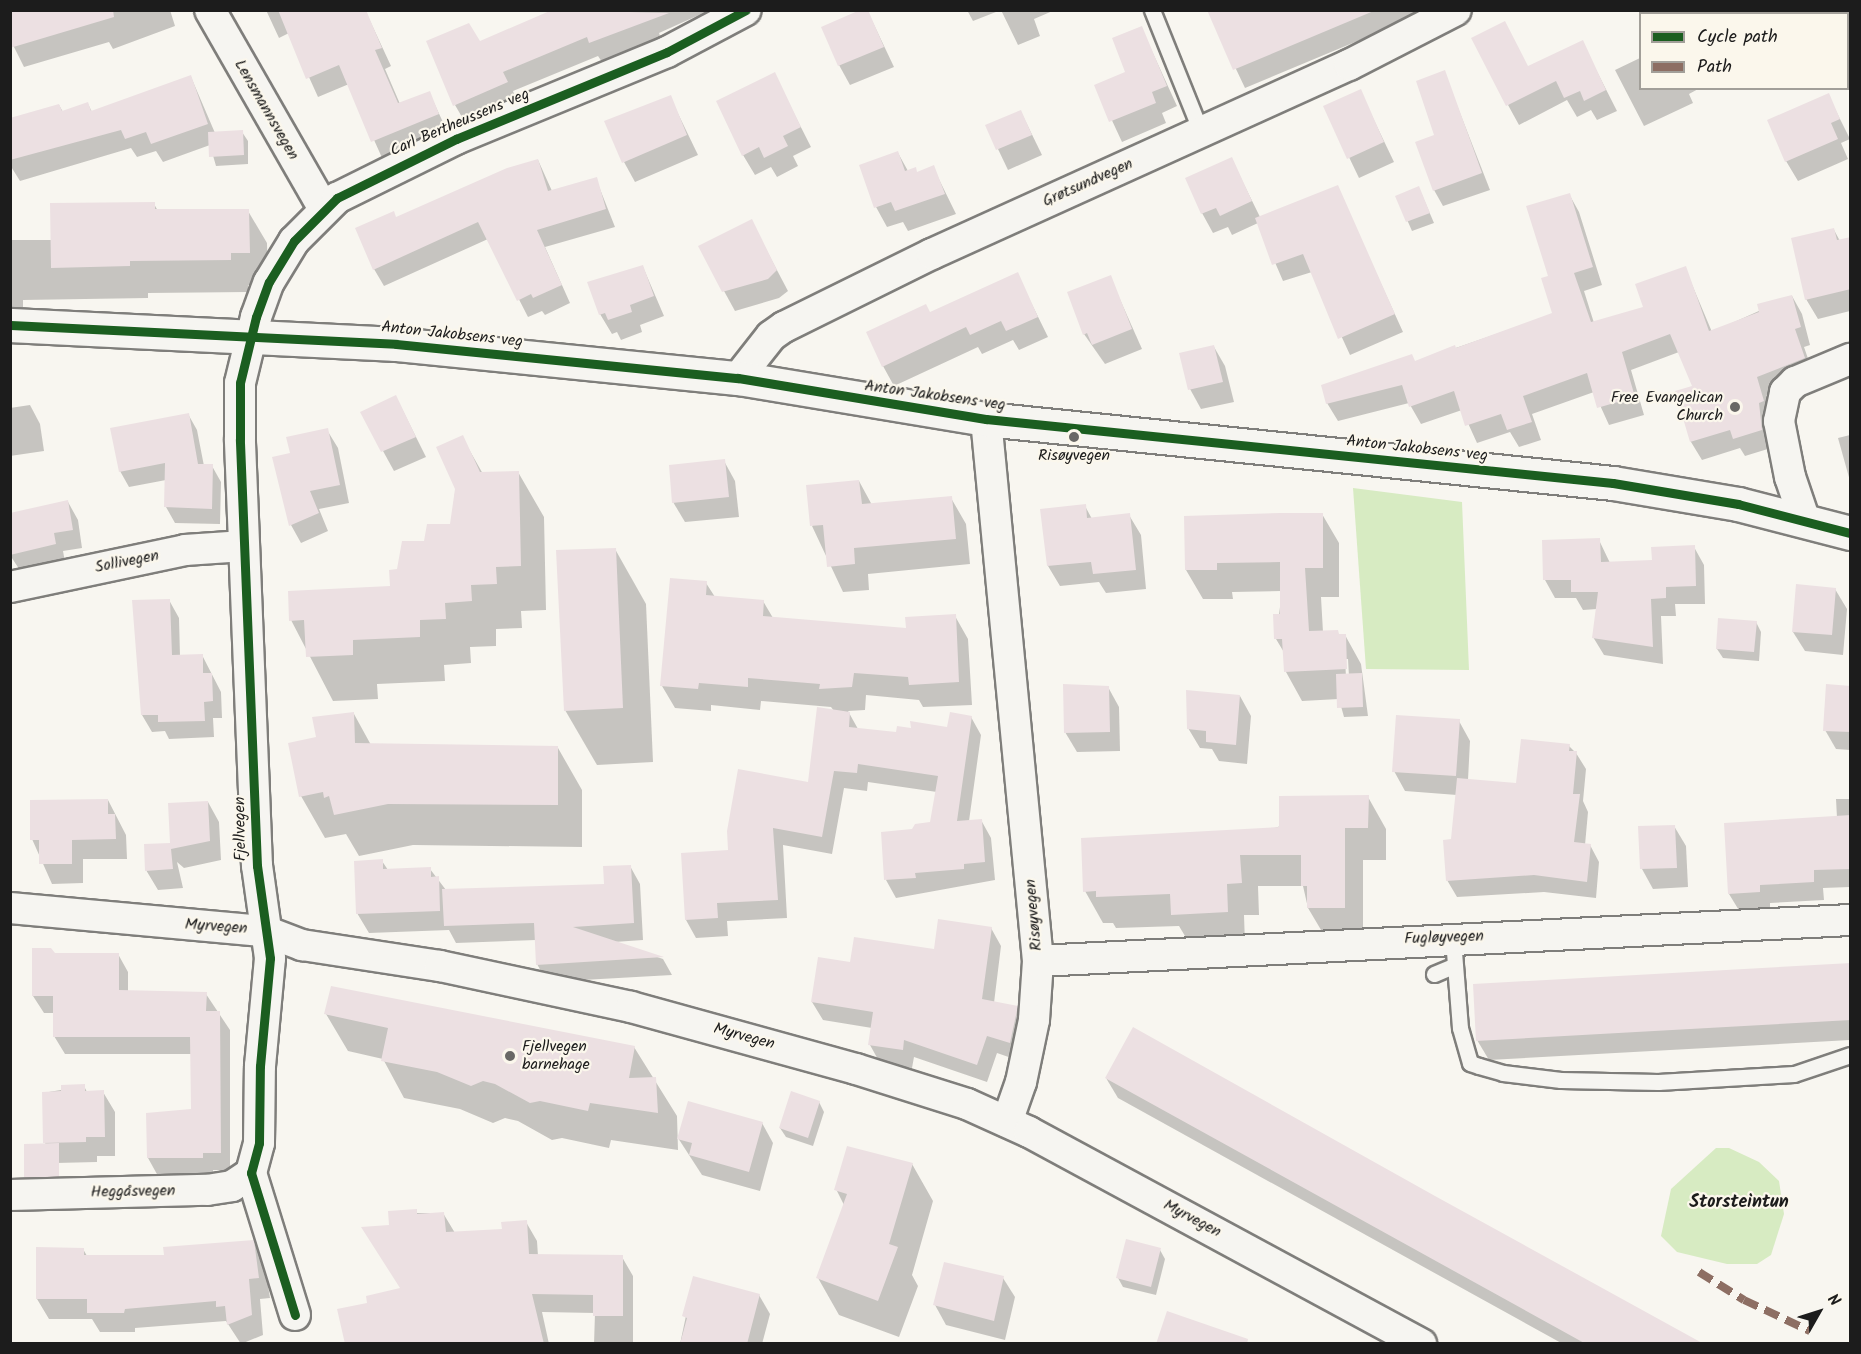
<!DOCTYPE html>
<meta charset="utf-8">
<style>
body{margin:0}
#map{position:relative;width:1861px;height:1354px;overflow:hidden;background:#f8f6f0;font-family:Kalam,sans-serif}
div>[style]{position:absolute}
.green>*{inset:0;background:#d7ebc2}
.shadow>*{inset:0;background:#0003}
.building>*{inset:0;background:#ece0e2}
.roads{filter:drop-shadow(2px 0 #7f7e7b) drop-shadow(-2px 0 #7f7e7b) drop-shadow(0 2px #7f7e7b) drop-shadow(0 -2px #7f7e7b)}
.service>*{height:15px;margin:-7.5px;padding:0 7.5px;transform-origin:7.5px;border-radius:7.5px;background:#f6f5f1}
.minor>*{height:30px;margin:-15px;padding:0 15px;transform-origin:15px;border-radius:15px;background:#f6f5f1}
.tertiary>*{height:33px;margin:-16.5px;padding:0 16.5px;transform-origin:16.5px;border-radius:16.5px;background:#f6f5f1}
.quiet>*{height:8px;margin-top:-4px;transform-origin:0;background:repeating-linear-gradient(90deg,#8d6e63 0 15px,transparent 0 23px)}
.cycleway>*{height:9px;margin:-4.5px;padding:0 4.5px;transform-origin:4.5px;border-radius:4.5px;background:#1b5e20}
.dots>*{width:16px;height:16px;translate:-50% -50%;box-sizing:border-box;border:3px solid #fbf7ec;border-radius:50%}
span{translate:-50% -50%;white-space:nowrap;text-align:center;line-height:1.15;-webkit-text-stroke:4.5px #fbf7ec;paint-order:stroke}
.street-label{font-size:16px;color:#1c1c1c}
.poi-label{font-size:16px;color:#1c1c1c}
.right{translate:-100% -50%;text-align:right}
.left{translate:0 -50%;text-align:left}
.neighbourhood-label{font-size:18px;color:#1c1c1c;font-weight:700}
.frame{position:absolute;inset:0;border:12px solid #1c1c1c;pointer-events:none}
.legend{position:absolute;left:1639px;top:12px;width:210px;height:78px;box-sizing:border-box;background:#fbf7ec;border:2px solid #a29f99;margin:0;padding:8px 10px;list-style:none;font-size:18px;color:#1c1c1c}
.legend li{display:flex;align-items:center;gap:12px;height:30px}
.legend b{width:30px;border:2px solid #a29f99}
.north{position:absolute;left:1789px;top:1282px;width:60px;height:60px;-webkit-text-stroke:4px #fbf7ec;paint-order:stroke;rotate:51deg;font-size:16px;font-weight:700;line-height:24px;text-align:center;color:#1c1c1c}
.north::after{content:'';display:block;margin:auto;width:21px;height:27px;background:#1c1c1c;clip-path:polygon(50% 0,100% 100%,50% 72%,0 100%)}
</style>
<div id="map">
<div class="green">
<i style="clip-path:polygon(1353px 488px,1462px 502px,1469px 670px,1366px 669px)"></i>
<i style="clip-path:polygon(1716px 1148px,1729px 1148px,1759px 1162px,1779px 1181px,1784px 1214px,1771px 1255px,1757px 1264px,1727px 1264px,1677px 1252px,1661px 1236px,1671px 1189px)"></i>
</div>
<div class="shadow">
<i style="clip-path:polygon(10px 10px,170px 10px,175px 26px,113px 49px,109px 42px,24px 67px,10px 39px)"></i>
<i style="clip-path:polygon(266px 10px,365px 10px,391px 66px,385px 69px,400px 104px,429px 92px,448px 133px,383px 160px,349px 84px,318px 97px,289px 33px,279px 38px)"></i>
<i style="clip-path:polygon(555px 10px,710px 10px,659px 33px,662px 42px,602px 62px,598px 56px,513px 91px,517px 102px,466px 124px,455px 105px,479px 43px)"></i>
<i style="clip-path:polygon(867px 10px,894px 67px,850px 85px,839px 65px)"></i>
<i style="clip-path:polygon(967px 10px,1001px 10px,973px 21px)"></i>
<i style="clip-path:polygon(1001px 10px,1055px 10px,1034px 19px,1040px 36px,1018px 45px)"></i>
<i style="clip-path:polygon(1208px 10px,1426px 10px,1390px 26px,1393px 34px,1371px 44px,1367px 37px,1245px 88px)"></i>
<i style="clip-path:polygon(1731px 10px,1787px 10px,1789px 14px,1724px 14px)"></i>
<i style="clip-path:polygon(1141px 27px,1177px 106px,1162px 113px,1166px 123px,1122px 142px,1096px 86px,1127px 73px)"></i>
<i style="clip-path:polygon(1582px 42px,1617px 111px,1597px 120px,1591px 110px,1577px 117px,1567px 100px,1519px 125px,1508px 105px,1528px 67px)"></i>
<i style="clip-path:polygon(1640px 58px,1640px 88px,1700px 88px,1689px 94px,1693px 103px,1644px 126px,1615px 70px)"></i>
<i style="clip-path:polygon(1444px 72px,1490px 190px,1443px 206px,1434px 190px)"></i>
<i style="clip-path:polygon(774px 74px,811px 147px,793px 156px,798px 166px,777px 177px,771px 167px,755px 175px,743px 155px)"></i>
<i style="clip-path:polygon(191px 77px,215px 133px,242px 132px,248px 141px,248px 164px,216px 166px,210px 145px,163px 162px,156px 151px,137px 157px,131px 148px,20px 181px,10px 165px,10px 122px,59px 105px,63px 112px,88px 104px,92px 112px)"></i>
<i style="clip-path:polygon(1360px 91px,1394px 162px,1359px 178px,1325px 107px)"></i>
<i style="clip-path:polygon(1828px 95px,1850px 139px,1841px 143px,1848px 159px,1798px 181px,1786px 161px)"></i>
<i style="clip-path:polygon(670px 97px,698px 155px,635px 182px,624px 162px)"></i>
<i style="clip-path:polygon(1021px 112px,1042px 155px,1008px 170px,987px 126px)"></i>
<i style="clip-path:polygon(898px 153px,908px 171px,918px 174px,933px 167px,956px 214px,908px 231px,903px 222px,887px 227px,876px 207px)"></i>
<i style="clip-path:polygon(1231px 158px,1260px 217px,1337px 187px,1403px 332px,1350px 355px,1312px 272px,1283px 281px,1258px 223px,1232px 235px,1228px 227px,1213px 233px,1202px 213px)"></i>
<i style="clip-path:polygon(538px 160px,552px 191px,596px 179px,615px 227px,545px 247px,570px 303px,545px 315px,542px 311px,528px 317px,488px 239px,384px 286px,374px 269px)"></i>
<i style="clip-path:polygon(1419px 188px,1434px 223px,1412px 231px,1397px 197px)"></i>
<i style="clip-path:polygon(1569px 194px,1579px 212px,1602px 285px,1584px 291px,1594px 323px,1645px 308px,1685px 268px,1712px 332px,1792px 296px,1802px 314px,1810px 345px,1804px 347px,1814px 376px,1766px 395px,1773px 419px,1771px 448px,1745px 456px,1740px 448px,1702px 460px,1691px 442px,1677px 392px,1694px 387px,1679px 352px,1631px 370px,1644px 415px,1609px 425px,1594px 392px,1532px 414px,1541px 440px,1519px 447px,1510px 432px,1477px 443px,1462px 410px,1421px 424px,1409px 403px,1338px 421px,1327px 403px,1415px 362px,1554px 314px,1550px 277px)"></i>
<i style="clip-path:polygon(154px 204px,158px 211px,248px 211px,267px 243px,268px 285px,248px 285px,249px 292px,148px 293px,148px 298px,23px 300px,23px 307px,10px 308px,10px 240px,52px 240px)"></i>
<i style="clip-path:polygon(751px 221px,788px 291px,779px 298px,735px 311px,724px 291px)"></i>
<i style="clip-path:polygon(1834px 230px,1840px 241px,1850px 239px,1850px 311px,1818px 319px,1806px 299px)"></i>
<i style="clip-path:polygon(643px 267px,664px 316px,640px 325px,642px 332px,621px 340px,617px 332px,612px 334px,600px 314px)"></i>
<i style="clip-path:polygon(1017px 274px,1048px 337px,1019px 350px,1013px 340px,982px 354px,978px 347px,894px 386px,883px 366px,930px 314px)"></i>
<i style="clip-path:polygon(1110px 277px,1142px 349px,1105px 364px,1084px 334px)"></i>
<i style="clip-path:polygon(1214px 347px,1225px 366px,1234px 402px,1201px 409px,1190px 389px)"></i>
<i style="clip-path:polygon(396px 397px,426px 457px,394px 471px,383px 451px)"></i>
<i style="clip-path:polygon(30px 405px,40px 424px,44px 451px,10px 456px,10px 408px)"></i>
<i style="clip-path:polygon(188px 414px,197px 430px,204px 466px,212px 466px,221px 482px,220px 524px,175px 523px,166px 507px,166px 480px,129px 487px,120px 471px)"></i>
<i style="clip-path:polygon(327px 430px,338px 448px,349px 503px,319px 509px,328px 531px,301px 543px,291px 525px,274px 458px,292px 454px)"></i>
<i style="clip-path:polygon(1850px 435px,1850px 481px,1838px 438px)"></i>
<i style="clip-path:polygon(462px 437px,483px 474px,518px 472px,544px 517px,546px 610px,521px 611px,522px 628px,496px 629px,496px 646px,470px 647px,471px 663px,444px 665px,445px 681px,377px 684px,378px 699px,333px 701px,291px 620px,391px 587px,398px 571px,425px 543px,451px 525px)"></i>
<i style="clip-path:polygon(724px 461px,735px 481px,739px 517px,685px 522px,673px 502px)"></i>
<i style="clip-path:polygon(859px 481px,872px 505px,951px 498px,966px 524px,970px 564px,868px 574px,869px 590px,843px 592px,812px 526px)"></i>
<i style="clip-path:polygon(68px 502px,78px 520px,82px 548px,63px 551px,65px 562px,21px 572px,10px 555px)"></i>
<i style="clip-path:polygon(1085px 506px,1092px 519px,1129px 515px,1141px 535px,1146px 589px,1106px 593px,1099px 582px,1060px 586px,1048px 566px,1042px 511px)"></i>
<i style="clip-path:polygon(evenodd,1322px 514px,1339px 543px,1339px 597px,1321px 597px,1323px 632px,1345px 635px,1361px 664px,1368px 716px,1344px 717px,1339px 699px,1302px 701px,1286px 672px,1285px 654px,1276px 639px,1282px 591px,1232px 592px,1233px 599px,1203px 599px,1186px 570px,1322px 514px,1345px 659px,1348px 659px,1349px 677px,1346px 677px,1345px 659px)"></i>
<i style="clip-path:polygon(1599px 540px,1610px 563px,1653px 561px,1694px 547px,1704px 565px,1705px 604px,1675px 604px,1676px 616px,1661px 616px,1663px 664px,1604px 655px,1593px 637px,1597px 609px,1583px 610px,1576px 598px,1555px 598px,1545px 580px,1544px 541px)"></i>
<i style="clip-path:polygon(615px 549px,646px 604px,653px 762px,597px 765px,565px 710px)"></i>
<i style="clip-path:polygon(706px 583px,715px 597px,763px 601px,773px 618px,907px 629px,955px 616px,968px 639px,972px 705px,923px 707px,919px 700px,866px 695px,865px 710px,848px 711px,858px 729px,898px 734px,948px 728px,971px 717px,981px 735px,969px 821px,981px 820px,991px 838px,995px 880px,896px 898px,886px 880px,913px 831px,932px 824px,937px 792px,868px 782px,867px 791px,844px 788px,832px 854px,783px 845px,787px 918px,727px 921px,728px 936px,696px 938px,686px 920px,730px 852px,809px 784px,834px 711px,831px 707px,761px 701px,760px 710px,711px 705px,711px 711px,675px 708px,662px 686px)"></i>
<i style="clip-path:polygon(1835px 589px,1847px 609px,1843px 655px,1805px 651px,1793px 632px)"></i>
<i style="clip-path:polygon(169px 600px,179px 618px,180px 656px,202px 655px,221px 692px,222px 718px,213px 718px,214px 737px,169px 739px,165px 731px,152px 732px,142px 715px)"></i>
<i style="clip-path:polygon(1756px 622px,1761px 632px,1759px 661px,1723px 658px,1717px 649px)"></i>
<i style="clip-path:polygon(1108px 687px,1119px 707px,1120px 751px,1077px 752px,1065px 732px)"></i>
<i style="clip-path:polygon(1850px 687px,1850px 750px,1836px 749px,1825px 730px)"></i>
<i style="clip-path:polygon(1240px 696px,1251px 716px,1247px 764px,1219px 761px,1212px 749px,1200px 748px,1188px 728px)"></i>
<i style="clip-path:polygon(354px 714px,371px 745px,558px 748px,582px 790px,582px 847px,413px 845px,359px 856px,346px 834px,325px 838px,301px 796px,318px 738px)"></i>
<i style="clip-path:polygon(1459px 721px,1470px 741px,1468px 780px,1517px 785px,1569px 746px,1576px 753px,1586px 769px,1583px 801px,1588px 812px,1585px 845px,1590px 845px,1599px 862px,1596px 898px,1544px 892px,1457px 897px,1447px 880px,1457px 795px,1405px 791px,1394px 771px)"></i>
<i style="clip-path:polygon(1368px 797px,1386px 829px,1386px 860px,1363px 860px,1363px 940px,1327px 940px,1308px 908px,1303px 886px,1258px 886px,1259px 915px,1244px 915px,1245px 944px,1191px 946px,1179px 926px,1116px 928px,1113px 923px,1103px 923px,1085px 891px)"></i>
<i style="clip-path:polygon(1836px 799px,1850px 799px,1850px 887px,1823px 888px,1824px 900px,1770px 903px,1770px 910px,1740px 912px,1729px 894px,1837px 818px)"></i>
<i style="clip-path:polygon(108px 800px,126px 835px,127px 859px,83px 859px,83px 883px,52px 884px,32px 839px)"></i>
<i style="clip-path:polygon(208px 802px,219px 822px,221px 860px,184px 868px,177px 862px,183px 888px,158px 890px,146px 870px)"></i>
<i style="clip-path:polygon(1674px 826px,1686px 846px,1688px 887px,1653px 889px,1642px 869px,1640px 828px)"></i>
<i style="clip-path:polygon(382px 861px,388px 870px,430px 869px,446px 890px,605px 885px,630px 866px,640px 884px,643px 940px,614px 942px,663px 959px,672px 975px,547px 982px,537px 964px,536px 940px,456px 943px,449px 930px,369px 933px,357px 913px)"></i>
<i style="clip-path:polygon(991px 928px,1001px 946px,994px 1003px,1017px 1007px,1027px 1026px,1020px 1061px,997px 1053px,987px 1082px,914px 1057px,912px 1068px,880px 1063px,870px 1045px,872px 1028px,823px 1020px,812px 1002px)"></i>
<i style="clip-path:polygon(54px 954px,118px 954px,128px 972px,128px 992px,206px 994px,230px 1030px,230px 1170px,213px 1170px,213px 1175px,158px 1176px,148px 1158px,148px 1114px,193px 1110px,192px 1054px,65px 1054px,54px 1036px,55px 1013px,44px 1013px,33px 996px)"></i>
<i style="clip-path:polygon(1850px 965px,1850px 1040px,1489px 1060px,1477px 1040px)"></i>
<i style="clip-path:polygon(326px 1014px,634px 1047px,677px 1116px,678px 1150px,611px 1140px,609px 1148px,562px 1138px,552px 1140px,518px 1121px,505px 1118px,493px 1123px,460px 1109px,404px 1098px,383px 1059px,348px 1051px)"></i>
<i style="clip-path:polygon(1106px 1078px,1702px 1344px,1563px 1344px,1118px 1098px)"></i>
<i style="clip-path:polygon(84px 1086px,87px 1092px,103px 1092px,115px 1112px,115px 1156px,97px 1156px,97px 1162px,56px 1163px,45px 1143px,43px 1093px)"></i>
<i style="clip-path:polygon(819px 1102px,824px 1112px,813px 1146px,786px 1137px,780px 1128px)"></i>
<i style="clip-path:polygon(762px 1123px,773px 1143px,760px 1191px,702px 1175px,678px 1138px)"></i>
<i style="clip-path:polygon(912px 1164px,933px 1201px,912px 1275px,918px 1286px,899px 1337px,839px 1315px,818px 1278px,844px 1205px,836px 1189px)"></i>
<i style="clip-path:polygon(389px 1213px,443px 1213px,455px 1233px,503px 1230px,526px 1222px,537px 1241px,538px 1256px,622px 1257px,633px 1276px,633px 1344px,594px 1344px,595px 1313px,542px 1312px,549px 1344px,508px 1344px,369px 1304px,401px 1290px)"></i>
<i style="clip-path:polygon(253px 1241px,264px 1261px,270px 1298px,260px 1299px,263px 1335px,241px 1344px,226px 1321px,135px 1328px,135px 1332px,100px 1332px,92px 1319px,49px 1319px,37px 1299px,83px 1249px,87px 1256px,166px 1257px)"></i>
<i style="clip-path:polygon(1160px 1250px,1165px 1259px,1156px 1295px,1123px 1287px,1118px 1278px)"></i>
<i style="clip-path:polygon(694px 1278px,759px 1295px,770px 1314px,762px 1344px,680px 1344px)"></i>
<i style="clip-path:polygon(1003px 1278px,1015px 1297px,1005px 1340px,946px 1325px,935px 1305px)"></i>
</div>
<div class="building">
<i style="clip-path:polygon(10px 10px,113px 10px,114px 17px,10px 48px)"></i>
<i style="clip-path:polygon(278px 10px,366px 10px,382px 48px,375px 50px,398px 103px,430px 91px,439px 114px,371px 142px,339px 65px,306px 79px)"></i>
<i style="clip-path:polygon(552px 10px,669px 13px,589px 43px,587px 37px,503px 72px,508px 82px,453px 106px,426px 41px,469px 23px,480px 41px)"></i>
<i style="clip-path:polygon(860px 10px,868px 10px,884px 47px,838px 66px,821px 27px)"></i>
<i style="clip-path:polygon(1207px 10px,1376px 10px,1233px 70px)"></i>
<i style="clip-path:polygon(1505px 21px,1528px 66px,1583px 40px,1606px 90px,1584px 101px,1580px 91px,1564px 98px,1556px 81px,1506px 106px,1471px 38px)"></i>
<i style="clip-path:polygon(1142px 26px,1167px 86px,1152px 92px,1156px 103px,1109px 122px,1094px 85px,1125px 72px,1112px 38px)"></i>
<i style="clip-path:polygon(1445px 70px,1482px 173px,1433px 191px,1415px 142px,1434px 135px,1416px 81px)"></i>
<i style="clip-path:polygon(775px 72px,801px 127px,783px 136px,788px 146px,764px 158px,759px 147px,742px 156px,716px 101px)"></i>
<i style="clip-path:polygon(191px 75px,208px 124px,151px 144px,146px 132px,125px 139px,121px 130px,10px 160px,10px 118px,59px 104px,62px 111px,88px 102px,91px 111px)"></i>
<i style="clip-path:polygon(1361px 89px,1384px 142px,1347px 159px,1323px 106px)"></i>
<i style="clip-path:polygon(1829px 93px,1840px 119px,1831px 123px,1838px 139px,1785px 162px,1767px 120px)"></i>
<i style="clip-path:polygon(671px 95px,687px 135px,622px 163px,604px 121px)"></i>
<i style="clip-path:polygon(1021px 110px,1032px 135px,996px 150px,985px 125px)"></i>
<i style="clip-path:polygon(243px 130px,244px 155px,209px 157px,208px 132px)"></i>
<i style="clip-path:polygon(898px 151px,905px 171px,916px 167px,917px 172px,934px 165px,945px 194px,895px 211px,891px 202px,874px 208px,859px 165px)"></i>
<i style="clip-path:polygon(1232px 157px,1252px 201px,1220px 216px,1216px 208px,1201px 214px,1185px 178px)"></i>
<i style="clip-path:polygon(538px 159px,548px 191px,597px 177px,606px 209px,537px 230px,562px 285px,533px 298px,531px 294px,517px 301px,478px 222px,373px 270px,355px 228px,394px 211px,396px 217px,507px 168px)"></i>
<i style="clip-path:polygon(1338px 185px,1395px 314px,1338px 339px,1303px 254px,1272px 265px,1255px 218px)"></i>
<i style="clip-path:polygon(1419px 186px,1430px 213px,1406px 222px,1395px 196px)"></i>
<i style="clip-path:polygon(1570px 193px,1593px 267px,1574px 273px,1591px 322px,1643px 307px,1635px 284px,1686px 266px,1709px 331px,1759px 312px,1757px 304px,1792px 295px,1801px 327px,1795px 329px,1805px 358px,1757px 377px,1764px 401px,1759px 403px,1762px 430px,1733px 439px,1730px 430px,1690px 442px,1675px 391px,1692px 386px,1670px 334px,1622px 352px,1635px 397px,1597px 408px,1587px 373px,1523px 396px,1532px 422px,1507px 430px,1501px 414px,1465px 426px,1454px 391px,1409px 407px,1402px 385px,1326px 404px,1321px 385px,1412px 354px,1415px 361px,1455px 345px,1456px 348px,1552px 313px,1541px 278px,1548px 276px,1526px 206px)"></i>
<i style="clip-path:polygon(155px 202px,155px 209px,249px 209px,250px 253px,231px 253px,231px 260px,130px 261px,130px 266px,51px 268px,50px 203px)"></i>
<i style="clip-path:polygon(752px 219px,777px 270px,768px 279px,722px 292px,698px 246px)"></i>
<i style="clip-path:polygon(1834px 228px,1837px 240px,1851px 237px,1851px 289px,1805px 300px,1791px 238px)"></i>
<i style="clip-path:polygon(643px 265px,654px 296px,630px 305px,632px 312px,608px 320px,605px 313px,599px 315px,587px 282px)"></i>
<i style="clip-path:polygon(1018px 272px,1038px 317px,1006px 331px,1001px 321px,970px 335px,966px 327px,882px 367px,866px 332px,926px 304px,930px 312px)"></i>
<i style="clip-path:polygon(1111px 275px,1132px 329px,1092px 345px,1087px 333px,1083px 335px,1067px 292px)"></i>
<i style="clip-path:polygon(1214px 345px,1223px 382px,1188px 390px,1179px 353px)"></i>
<i style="clip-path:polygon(396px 395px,416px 437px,381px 452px,360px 412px)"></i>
<i style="clip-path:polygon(189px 413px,198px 464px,213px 464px,212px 509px,164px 507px,165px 463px,119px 472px,110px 428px)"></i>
<i style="clip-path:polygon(328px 428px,340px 485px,310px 491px,319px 513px,289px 526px,272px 457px,290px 453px,286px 437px)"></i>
<i style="clip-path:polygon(463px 435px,480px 472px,519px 471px,521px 566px,496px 567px,497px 584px,471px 585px,472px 601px,445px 603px,446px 619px,420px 620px,420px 637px,353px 640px,353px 655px,306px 657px,304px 620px,289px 621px,288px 591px,390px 586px,389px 570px,397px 569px,402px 541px,424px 541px,427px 524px,450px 524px,455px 489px,436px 447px)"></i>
<i style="clip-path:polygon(725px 459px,729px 497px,672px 503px,669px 465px)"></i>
<i style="clip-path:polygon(859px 480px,862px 504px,952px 496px,956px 539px,854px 548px,855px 564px,827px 567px,823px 525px,810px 526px,806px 485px)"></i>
<i style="clip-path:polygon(68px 500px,73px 530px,54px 533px,56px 544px,10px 555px,10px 513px)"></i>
<i style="clip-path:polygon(1086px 504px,1087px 518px,1130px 513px,1136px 570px,1093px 574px,1091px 562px,1047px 566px,1040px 509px)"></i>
<i style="clip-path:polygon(1280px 513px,1323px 513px,1323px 568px,1305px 568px,1309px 631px,1338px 630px,1339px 634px,1346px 634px,1347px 669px,1284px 672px,1282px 639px,1274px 639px,1273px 614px,1280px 614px,1280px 562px,1217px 563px,1217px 570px,1185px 570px,1184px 516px)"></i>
<i style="clip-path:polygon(1600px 538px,1601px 562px,1652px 560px,1651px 547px,1695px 545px,1696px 586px,1666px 587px,1666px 598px,1651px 599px,1653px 647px,1592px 638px,1598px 592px,1571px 592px,1571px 580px,1543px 580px,1542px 540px)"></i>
<i style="clip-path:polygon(616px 548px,623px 708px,564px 711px,556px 550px)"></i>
<i style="clip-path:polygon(670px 578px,707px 581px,706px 595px,764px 600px,763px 616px,906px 628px,905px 617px,956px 614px,959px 682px,909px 685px,908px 677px,854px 673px,852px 687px,819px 689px,820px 684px,748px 678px,748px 687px,699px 683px,698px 689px,660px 686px)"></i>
<i style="clip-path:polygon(1796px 584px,1836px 588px,1832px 635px,1792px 632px)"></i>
<i style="clip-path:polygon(170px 599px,172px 655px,203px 654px,203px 673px,212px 673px,213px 701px,204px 702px,205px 721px,158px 722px,158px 715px,141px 715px,132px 600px)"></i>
<i style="clip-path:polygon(1718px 618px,1757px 621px,1754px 652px,1716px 649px)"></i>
<i style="clip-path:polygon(1362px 673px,1363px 707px,1337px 708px,1336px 674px)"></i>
<i style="clip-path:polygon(1063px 684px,1109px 686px,1110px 732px,1064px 733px)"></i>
<i style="clip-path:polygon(1826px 684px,1851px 686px,1851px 732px,1823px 731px)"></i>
<i style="clip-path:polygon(1186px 690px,1240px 695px,1236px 745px,1206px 742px,1206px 731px,1187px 729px)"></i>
<i style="clip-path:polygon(817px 707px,850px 712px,849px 727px,896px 732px,897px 726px,911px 728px,910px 721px,947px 727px,950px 712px,972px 716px,957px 821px,982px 819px,985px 862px,964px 864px,964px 869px,915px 873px,916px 878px,884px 880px,881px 832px,912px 829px,915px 824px,930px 822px,938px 776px,858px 764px,857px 773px,834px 771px,822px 837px,773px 828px,778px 900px,717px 903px,718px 918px,685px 920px,681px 853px,728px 850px,727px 831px,738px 769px,808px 782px)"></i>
<i style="clip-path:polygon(354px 712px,355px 743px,558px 746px,558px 805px,388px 804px,334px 815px,329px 796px,324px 798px,323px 792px,299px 797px,288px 743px,316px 737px,312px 717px)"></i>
<i style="clip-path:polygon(1396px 715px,1460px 719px,1456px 776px,1392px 772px)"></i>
<i style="clip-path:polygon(1521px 739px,1570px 744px,1569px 751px,1577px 751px,1573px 794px,1580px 794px,1574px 842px,1591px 844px,1587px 882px,1534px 875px,1446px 881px,1443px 840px,1451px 839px,1457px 778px,1516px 783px)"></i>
<i style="clip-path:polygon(1369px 795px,1368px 828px,1345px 828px,1345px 908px,1307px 908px,1307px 886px,1301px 886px,1301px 855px,1240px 855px,1242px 883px,1227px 884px,1228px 912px,1171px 915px,1170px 894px,1096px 897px,1096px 891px,1083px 892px,1081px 838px,1279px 827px,1279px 796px)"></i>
<i style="clip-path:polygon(108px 799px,108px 814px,115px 814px,116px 839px,72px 840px,72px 864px,39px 864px,39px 840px,30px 840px,30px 800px)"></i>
<i style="clip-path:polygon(208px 801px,210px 841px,171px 849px,173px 869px,145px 871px,144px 844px,170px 843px,168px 803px)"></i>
<i style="clip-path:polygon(1851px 815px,1851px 869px,1814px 870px,1814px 882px,1760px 885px,1760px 892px,1728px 894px,1724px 823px)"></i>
<i style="clip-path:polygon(1675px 825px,1677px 868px,1640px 869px,1638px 826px)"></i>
<i style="clip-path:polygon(383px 859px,383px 869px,431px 867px,431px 877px,439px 876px,440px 911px,356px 914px,354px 861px)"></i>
<i style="clip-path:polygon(631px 865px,634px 923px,573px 927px,664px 957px,536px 965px,534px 923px,444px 926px,442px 889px,604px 884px,603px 866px)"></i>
<i style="clip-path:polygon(938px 919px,992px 927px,982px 999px,1018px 1006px,1010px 1043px,987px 1036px,977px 1065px,904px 1040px,903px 1050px,868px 1045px,873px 1012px,811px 1002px,818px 957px,850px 962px,854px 937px,934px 949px)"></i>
<i style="clip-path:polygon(32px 948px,51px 948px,55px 953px,119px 953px,119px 990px,207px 992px,206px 1011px,220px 1011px,221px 1153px,203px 1153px,203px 1158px,147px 1158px,146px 1113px,191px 1109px,190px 1037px,53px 1037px,53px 996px,32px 996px)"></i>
<i style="clip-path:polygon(1851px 963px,1851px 1020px,1476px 1041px,1473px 984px)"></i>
<i style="clip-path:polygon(331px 986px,635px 1046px,629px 1078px,656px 1077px,658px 1113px,590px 1103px,588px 1111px,540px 1101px,530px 1103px,495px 1084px,483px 1081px,471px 1086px,437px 1072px,381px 1061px,388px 1028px,324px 1014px)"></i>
<i style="clip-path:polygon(1133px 1027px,1435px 1196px,1704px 1344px,1586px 1344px,1105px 1078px)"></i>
<i style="clip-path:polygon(85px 1084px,85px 1091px,104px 1090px,105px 1137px,86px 1137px,86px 1142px,43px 1143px,42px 1092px,61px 1091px,61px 1085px)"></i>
<i style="clip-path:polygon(791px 1091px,820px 1101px,808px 1138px,779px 1128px)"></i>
<i style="clip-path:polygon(688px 1101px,763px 1122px,749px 1172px,689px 1155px,692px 1143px,677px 1139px)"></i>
<i style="clip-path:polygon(59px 1143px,59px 1177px,24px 1177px,24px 1144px)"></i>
<i style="clip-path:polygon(847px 1146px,913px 1163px,889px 1244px,898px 1247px,878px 1301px,816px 1278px,847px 1194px,834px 1190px)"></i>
<i style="clip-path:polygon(417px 1209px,417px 1214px,444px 1212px,446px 1232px,502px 1229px,501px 1222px,527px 1220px,529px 1254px,623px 1255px,623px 1316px,593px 1316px,593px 1295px,532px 1294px,544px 1344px,345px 1344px,337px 1309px,367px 1303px,366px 1296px,400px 1288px,361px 1227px,389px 1225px,388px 1211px)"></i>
<i style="clip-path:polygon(1126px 1239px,1161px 1248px,1151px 1287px,1116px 1278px)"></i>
<i style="clip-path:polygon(254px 1240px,259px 1278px,249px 1279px,252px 1315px,227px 1325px,225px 1306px,216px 1307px,216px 1301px,125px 1309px,124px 1313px,87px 1313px,87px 1299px,36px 1299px,36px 1247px,84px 1248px,84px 1255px,164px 1255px,163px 1247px)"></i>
<i style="clip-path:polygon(944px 1262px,1004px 1276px,994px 1321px,933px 1305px)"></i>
<i style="clip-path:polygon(693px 1276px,760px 1294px,747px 1344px,680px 1344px,687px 1318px,682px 1316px)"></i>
<i style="clip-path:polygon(1167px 1311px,1248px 1339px,1247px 1344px,1156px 1344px)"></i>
</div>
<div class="roads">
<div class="service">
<i style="left:1152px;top:10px;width:131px;rotate:68.1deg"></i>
<i style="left:1453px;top:939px;width:89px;rotate:85.5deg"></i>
<i style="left:1460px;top:1028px;width:36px;rotate:74deg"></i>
<i style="left:1470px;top:1063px;width:9px;rotate:18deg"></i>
<i style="left:1479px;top:1066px;width:25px;rotate:16deg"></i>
<i style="left:1503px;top:1073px;width:58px;rotate:6.9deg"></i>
<i style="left:1561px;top:1080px;width:97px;rotate:1.2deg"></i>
<i style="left:1658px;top:1082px;width:136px;rotate:-3.4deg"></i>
<i style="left:1794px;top:1074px;width:59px;rotate:-18.7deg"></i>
<i style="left:1434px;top:974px;width:21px;rotate:-23deg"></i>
</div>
<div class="minor">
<i style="left:210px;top:10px;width:229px;rotate:60.2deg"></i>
<i style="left:1848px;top:15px;width:7px;rotate:74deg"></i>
<i style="left:738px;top:378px;width:53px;rotate:-51.8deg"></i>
<i style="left:771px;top:336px;width:16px;rotate:-35deg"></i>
<i style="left:784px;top:327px;width:165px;rotate:-26.3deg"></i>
<i style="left:932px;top:254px;width:458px;rotate:-24.4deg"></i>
<i style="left:1349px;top:65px;width:120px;rotate:-27.2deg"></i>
<i style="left:986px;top:419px;width:544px;rotate:84.52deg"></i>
<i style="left:1038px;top:961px;width:59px;rotate:93.9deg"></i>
<i style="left:1034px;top:1020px;width:63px;rotate:101.8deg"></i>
<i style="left:1021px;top:1082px;width:42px;rotate:109.3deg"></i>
<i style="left:1805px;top:521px;width:46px;rotate:-108.8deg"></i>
<i style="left:1790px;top:477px;width:57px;rotate:-101.1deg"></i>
<i style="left:1779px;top:421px;width:30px;rotate:-78deg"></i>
<i style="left:1785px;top:392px;width:14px;rotate:-45deg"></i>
<i style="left:1795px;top:382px;width:60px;rotate:-22.7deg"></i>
<i style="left:10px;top:587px;width:179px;rotate:-11.9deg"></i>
<i style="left:185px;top:550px;width:59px;rotate:-3.9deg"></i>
<i style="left:10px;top:908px;width:256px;rotate:5.2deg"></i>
<i style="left:265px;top:931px;width:40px;rotate:21deg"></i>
<i style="left:302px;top:945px;width:140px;rotate:8.7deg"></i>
<i style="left:440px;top:966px;width:195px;rotate:12.1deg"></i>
<i style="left:631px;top:1007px;width:233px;rotate:15.4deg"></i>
<i style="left:856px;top:1069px;width:116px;rotate:17.5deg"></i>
<i style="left:967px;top:1104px;width:68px;rotate:24.3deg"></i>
<i style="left:1029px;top:1132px;width:446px;rotate:28.4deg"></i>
<i style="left:1038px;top:961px;width:813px;rotate:-2.89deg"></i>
<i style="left:10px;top:1195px;width:197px;rotate:-1.5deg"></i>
<i style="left:207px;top:1190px;width:25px;rotate:-9deg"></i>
<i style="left:232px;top:1186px;width:23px;rotate:-34deg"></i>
<i style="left:295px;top:1315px;width:149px;rotate:-107.2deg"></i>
<i style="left:251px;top:1173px;width:31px;rotate:-75deg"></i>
<i style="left:259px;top:1143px;width:77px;rotate:-89.3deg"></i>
<i style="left:260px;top:1066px;width:108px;rotate:-84.7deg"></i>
<i style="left:270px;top:958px;width:93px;rotate:-98deg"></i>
<i style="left:257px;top:866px;width:427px;rotate:-92.3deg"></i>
<i style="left:240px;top:439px;width:56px;rotate:-90deg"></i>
<i style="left:240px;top:383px;width:68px;rotate:-76.4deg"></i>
<i style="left:256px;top:317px;width:37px;rotate:-70deg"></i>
<i style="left:269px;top:282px;width:48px;rotate:-58.6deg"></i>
<i style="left:294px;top:241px;width:61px;rotate:-45deg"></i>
<i style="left:337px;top:198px;width:133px;rotate:-26.4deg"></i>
<i style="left:456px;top:139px;width:228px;rotate:-22.4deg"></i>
<i style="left:667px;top:52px;width:89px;rotate:-28deg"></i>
</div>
<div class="tertiary">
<i style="left:10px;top:325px;width:386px;rotate:2.8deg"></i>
<i style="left:396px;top:344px;width:344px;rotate:5.7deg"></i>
<i style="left:738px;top:378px;width:251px;rotate:9.4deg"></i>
<i style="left:986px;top:419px;width:630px;rotate:5.83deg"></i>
<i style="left:1613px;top:483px;width:127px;rotate:9.5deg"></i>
<i style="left:1738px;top:504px;width:116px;rotate:14.5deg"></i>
</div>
</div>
<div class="quiet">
<i style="left:1699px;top:1272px;width:53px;rotate:31.9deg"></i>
<i style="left:1744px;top:1300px;width:73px;rotate:25.2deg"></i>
</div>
<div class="cycleway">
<i style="left:10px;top:325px;width:386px;rotate:2.8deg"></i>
<i style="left:396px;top:344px;width:344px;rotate:5.7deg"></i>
<i style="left:738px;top:378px;width:251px;rotate:9.4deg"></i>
<i style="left:986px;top:419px;width:630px;rotate:5.83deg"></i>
<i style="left:1613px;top:483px;width:127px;rotate:9.5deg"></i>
<i style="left:1738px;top:504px;width:116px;rotate:14.5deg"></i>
<i style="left:295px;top:1315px;width:149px;rotate:-107.2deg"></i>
<i style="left:251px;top:1173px;width:31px;rotate:-75deg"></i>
<i style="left:259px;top:1143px;width:77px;rotate:-89.3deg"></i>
<i style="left:260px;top:1066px;width:108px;rotate:-84.7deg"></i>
<i style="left:270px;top:958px;width:93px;rotate:-98deg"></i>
<i style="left:257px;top:866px;width:427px;rotate:-92.3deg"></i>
<i style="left:240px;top:439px;width:56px;rotate:-90deg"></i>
<i style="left:240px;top:383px;width:68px;rotate:-76.4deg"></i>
<i style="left:256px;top:317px;width:37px;rotate:-70deg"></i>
<i style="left:269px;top:282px;width:48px;rotate:-58.6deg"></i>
<i style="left:294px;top:241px;width:61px;rotate:-45deg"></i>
<i style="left:337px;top:198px;width:133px;rotate:-26.4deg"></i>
<i style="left:456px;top:139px;width:228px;rotate:-22.4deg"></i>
<i style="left:667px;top:52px;width:89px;rotate:-28deg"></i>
</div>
<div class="dots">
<i style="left:1735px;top:407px;background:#696866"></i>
<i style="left:1074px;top:437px;background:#696866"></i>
<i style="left:510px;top:1056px;background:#696866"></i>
</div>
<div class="street-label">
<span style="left:266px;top:110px;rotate:60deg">Lensmannsvegen</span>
<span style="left:460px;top:123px;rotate:-23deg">Carl Bertheussens veg</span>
<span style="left:1088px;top:183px;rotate:-24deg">Grøtsundvegen</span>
<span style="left:452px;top:335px;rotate:6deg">Anton Jakobsens veg</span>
<span style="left:935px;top:396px;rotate:8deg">Anton Jakobsens veg</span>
<span style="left:1417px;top:449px;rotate:6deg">Anton Jakobsens veg</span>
<span style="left:127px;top:562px;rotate:-11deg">Sollivegen</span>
<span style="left:241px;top:829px;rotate:-91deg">Fjellvegen</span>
<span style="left:1034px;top:915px;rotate:-95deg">Risøyvegen</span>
<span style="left:216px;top:927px;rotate:4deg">Myrvegen</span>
<span style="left:1444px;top:938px;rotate:-2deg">Fugløyvegen</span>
<span style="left:744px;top:1037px;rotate:15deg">Myrvegen</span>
<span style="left:133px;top:1192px;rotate:-1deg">Heggåsvegen</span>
<span style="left:1192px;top:1219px;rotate:28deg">Myrvegen</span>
</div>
<div class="poi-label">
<span class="right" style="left:1723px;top:407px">Free Evangelican<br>Church</span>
<span style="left:1074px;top:456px">Risøyvegen</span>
<span class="left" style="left:522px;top:1056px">Fjellvegen<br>barnehage</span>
</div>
<div class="neighbourhood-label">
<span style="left:1739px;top:1203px">Storsteintun</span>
</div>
<div class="frame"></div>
<ul class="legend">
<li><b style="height:8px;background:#1b5e20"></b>Cycle path</li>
<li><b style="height:8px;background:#8d6e63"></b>Path</li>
</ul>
<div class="north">N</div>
</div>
